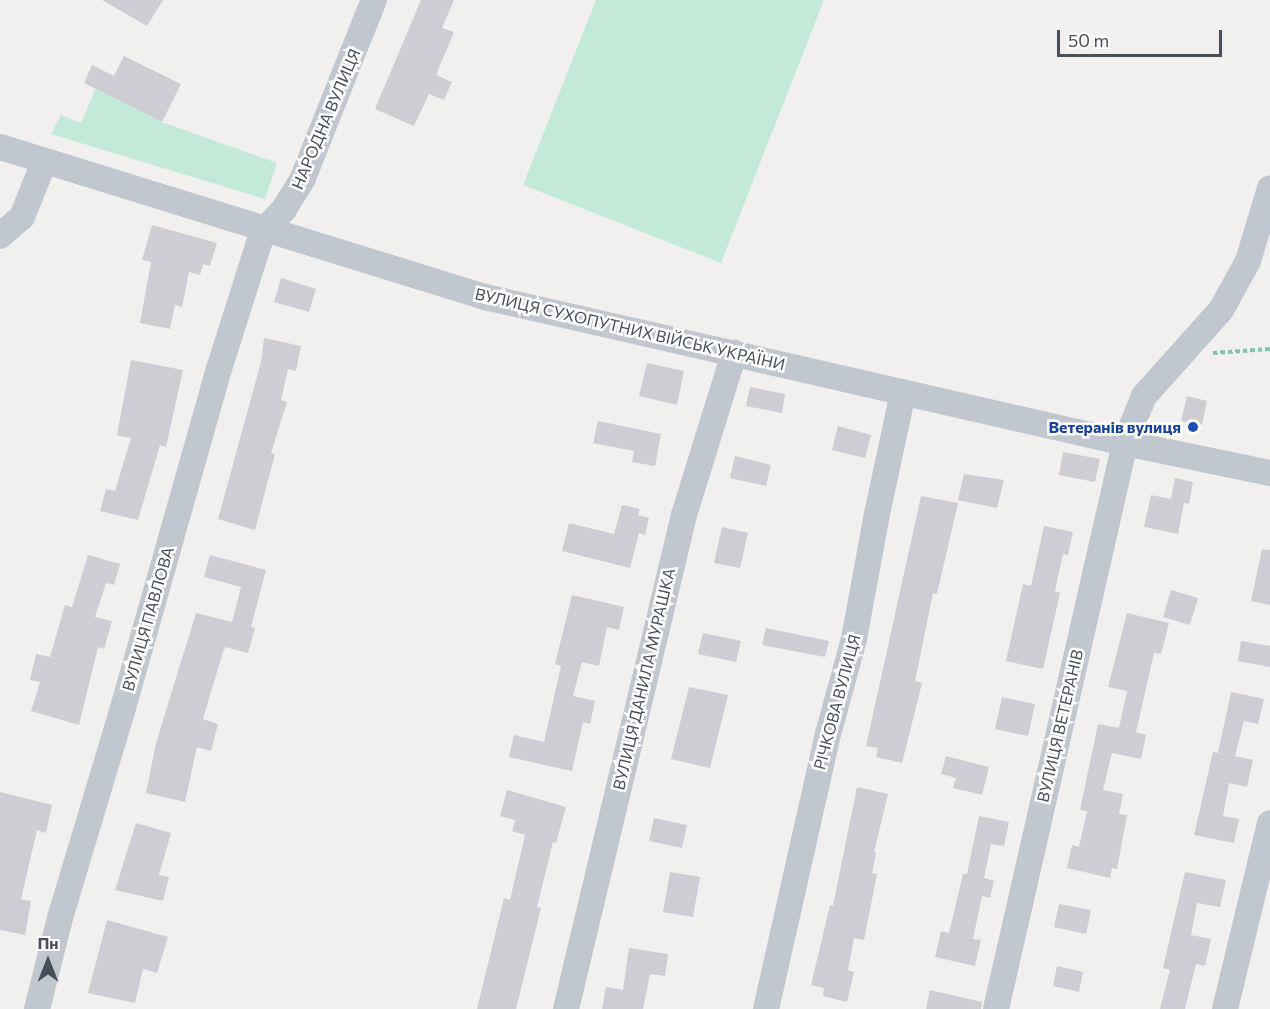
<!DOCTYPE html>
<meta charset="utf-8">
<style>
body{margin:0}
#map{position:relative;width:1270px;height:1009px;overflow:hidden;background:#f1f0ef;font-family:Commissioner,sans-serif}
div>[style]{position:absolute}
.green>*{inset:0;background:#c3ead9}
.building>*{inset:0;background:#cdcdd3}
.path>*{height:4px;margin-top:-2px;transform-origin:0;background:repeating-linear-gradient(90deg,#7ec4af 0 4.5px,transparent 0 7.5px)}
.minor>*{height:26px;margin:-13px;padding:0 13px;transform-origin:13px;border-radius:13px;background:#c1c7cf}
.dots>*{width:16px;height:16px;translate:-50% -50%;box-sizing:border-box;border:3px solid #fff;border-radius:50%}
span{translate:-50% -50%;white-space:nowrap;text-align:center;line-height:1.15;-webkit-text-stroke:5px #fff;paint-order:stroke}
.street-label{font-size:16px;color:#494f5a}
.transit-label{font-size:16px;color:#164399;font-weight:700}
.right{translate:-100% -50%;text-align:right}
.north{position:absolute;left:18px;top:931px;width:60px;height:60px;-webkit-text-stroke:4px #fff;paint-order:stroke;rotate:0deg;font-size:16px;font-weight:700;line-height:24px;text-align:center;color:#494f5a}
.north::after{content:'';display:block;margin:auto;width:21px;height:27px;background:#494f5a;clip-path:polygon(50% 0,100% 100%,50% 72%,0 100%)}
.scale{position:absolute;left:1057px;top:30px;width:165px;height:27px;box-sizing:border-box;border:3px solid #494f5a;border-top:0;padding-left:8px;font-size:18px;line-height:21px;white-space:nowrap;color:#494f5a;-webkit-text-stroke:4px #fff;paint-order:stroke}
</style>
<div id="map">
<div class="green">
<i style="clip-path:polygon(596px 0,824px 0,721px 263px,523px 185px)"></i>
<i style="clip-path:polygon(96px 88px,162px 122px,277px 163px,265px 199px,51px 134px,61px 115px,81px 123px)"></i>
</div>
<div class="building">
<i style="clip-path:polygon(102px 0,163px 0,147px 26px)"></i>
<i style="clip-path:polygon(421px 0,454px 0,442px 28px,454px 32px,436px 75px,452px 82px,444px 100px,429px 94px,414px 126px,375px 109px)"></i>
<i style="clip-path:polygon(124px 56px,181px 84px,162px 122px,84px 83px,92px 65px,114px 76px)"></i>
<i style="clip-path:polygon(152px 225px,217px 243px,210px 266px,203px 264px,200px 275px,189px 272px,182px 307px,175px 305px,170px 329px,140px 323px,151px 262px,142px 260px)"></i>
<i style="clip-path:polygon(281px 278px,316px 289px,309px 312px,274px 302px)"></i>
<i style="clip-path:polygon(264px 338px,301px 346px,296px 371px,288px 369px,281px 400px,287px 402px,271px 453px,275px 454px,255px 530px,218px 519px,261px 362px)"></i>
<i style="clip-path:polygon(131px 360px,183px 370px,166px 447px,160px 445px,138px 520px,100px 511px,106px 489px,115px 491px,131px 438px,117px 435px)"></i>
<i style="clip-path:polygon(647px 363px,684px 371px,677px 405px,639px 396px)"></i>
<i style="clip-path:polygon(750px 387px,785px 394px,782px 413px,746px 406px)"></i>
<i style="clip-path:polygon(1187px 396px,1207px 401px,1202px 425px,1181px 421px)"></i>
<i style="clip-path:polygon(598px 421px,661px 434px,655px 466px,632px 462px,634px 451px,593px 443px)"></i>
<i style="clip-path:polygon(838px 426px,871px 435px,865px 458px,832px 450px)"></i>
<i style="clip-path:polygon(1063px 452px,1100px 459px,1095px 482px,1059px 475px)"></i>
<i style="clip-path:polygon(735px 456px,771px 465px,766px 486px,730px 478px)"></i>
<i style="clip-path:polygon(964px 474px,1004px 480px,997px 508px,958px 500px)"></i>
<i style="clip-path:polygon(1175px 478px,1193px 482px,1189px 504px,1184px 503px,1178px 534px,1144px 527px,1151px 495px,1171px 499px)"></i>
<i style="clip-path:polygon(921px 496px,958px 503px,937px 594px,933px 593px,915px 681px,922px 683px,902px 763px,876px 757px,878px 748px,866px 746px)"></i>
<i style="clip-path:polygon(622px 505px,640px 509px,638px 515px,649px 518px,645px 535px,639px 533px,630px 568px,562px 551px,569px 523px,614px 534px)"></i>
<i style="clip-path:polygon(1044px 526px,1073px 532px,1068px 555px,1063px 554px,1055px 591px,1060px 593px,1043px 669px,1006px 661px,1023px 584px,1031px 586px)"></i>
<i style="clip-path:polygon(722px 527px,748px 533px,740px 568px,714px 563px)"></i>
<i style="clip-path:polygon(1262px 549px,1270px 550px,1270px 605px,1251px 601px)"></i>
<i style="clip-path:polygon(88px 555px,120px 564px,114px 585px,106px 583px,95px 617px,112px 621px,104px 649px,98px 647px,79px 725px,31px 711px,40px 682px,30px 680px,36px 654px,50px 657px,65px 605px,72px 607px)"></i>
<i style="clip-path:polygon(210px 555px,266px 570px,251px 627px,255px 628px,248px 653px,225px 647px,223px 652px,203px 719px,218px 724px,211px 751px,197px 747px,185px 802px,146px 793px,156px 743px,196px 613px,232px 622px,241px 587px,204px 577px)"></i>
<i style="clip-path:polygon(1171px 590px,1198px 598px,1190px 625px,1163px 617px)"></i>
<i style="clip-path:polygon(572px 595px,624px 607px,619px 630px,607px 627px,599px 666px,582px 662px,573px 696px,595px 701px,590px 724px,583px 722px,572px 771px,509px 757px,514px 735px,544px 742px,561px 666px,555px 664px)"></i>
<i style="clip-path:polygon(1127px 613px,1169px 623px,1161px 654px,1154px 653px,1136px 732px,1146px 735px,1141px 759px,1112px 753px,1103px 790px,1123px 794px,1119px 814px,1127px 815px,1117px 869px,1112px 868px,1110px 878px,1067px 868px,1072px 845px,1079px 847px,1087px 811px,1080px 810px,1098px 724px,1119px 728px,1127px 691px,1108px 687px)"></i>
<i style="clip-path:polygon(766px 628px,829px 641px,825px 657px,762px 645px)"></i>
<i style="clip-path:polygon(703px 633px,741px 641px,736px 662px,698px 654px)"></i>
<i style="clip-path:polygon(1241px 641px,1270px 646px,1270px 667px,1238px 661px)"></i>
<i style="clip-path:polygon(689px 687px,728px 695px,710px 768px,671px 759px)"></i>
<i style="clip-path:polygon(1231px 692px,1264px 699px,1258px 724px,1244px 721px,1235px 756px,1253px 760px,1247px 787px,1229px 783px,1223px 816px,1239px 819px,1234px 843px,1194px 835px,1213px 752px,1218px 753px)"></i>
<i style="clip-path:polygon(1002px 697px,1035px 704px,1028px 736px,995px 729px)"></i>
<i style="clip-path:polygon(946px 756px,989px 767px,982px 795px,953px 788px,956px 778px,941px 774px)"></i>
<i style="clip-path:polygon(857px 787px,888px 794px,874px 852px,876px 853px,872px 873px,877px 874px,864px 940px,854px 938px,848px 970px,854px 972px,847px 1002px,823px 996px,824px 988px,811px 985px,830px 905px,833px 906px)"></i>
<i style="clip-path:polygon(507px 790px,566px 807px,556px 843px,553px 842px,537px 907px,541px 908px,516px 1009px,477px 1009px,504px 898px,510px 900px,525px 835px,512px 831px,515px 820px,500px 816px)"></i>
<i style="clip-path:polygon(0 792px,52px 805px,46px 833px,37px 830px,21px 899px,31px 901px,25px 935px,0 930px)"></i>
<i style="clip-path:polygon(979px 816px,1009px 822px,1004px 846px,991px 844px,984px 878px,994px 881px,990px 898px,982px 896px,973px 939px,981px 940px,975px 966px,935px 957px,941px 931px,949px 933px,963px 874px,967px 874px)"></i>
<i style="clip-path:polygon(654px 818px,687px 825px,682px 848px,649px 841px)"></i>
<i style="clip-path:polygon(136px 823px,171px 833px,159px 875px,169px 877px,163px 901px,115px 890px)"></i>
<i style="clip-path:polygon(670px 872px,700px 877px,693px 917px,663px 912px)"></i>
<i style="clip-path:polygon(1185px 872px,1226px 880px,1220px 907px,1197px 903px,1191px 935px,1211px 939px,1205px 966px,1196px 964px,1185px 1009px,1160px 1009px,1170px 970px,1163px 968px)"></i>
<i style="clip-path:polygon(1059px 904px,1091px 910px,1086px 934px,1054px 927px)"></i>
<i style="clip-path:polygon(107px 920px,168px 937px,157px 973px,143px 969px,135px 1003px,88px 993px)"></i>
<i style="clip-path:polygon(629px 948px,668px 954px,665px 976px,650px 974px,643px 1009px,602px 1009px,606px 987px,623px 990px)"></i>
<i style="clip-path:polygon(1057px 966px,1083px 972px,1079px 992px,1053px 986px)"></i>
<i style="clip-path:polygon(930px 990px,982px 1002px,981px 1009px,926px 1009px)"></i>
</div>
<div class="path">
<i style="left:1213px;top:353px;width:57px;rotate:-4deg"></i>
</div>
<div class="minor">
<i style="left:0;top:147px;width:508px;rotate:17.19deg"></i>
<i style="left:485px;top:297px;width:656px;rotate:12.85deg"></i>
<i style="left:1125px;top:443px;width:148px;rotate:11.7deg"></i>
<i style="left:0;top:236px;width:29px;rotate:-41deg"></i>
<i style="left:22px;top:217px;width:59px;rotate:-68.2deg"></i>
<i style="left:37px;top:1009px;width:94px;rotate:-75.8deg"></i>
<i style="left:60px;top:918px;width:212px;rotate:-73.3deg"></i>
<i style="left:121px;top:715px;width:360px;rotate:-74.2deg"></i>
<i style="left:219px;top:369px;width:129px;rotate:-72.4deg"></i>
<i style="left:258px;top:246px;width:17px;rotate:-69deg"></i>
<i style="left:264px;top:230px;width:29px;rotate:-46deg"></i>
<i style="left:284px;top:209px;width:36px;rotate:-58deg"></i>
<i style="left:303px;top:178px;width:192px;rotate:-68.3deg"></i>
<i style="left:566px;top:1009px;width:508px;rotate:-76.57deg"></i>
<i style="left:684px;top:515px;width:170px;rotate:-72.8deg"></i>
<i style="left:766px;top:1009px;width:282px;rotate:-77.3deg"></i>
<i style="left:828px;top:734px;width:98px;rotate:-74.7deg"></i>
<i style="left:854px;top:639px;width:127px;rotate:-79.6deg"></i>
<i style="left:877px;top:514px;width:124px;rotate:-77.9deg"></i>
<i style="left:996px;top:1009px;width:581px;rotate:-77.16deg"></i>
<i style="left:1125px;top:443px;width:51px;rotate:-68deg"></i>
<i style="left:1144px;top:396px;width:115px;rotate:-48.2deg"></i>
<i style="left:1221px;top:310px;width:56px;rotate:-61.1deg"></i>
<i style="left:1248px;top:261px;width:76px;rotate:-73.2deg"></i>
<i style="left:1225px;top:1009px;width:191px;rotate:-76.4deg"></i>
</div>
<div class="dots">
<i style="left:1193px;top:427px;background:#1a4fb4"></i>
</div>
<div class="street-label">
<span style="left:326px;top:119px;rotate:-67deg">НАРОДНА ВУЛИЦЯ</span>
<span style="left:630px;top:329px;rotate:13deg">ВУЛИЦЯ СУХОПУТНИХ ВІЙСЬК УКРАЇНИ</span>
<span style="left:148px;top:619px;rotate:-74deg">ВУЛИЦЯ ПАВЛОВА</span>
<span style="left:644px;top:679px;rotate:-77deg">ВУЛИЦЯ ДАНИЛА МУРАШКА</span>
<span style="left:837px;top:702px;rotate:-75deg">РІЧКОВА ВУЛИЦЯ</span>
<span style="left:1060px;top:726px;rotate:-77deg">ВУЛИЦЯ ВЕТЕРАНІВ</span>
</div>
<div class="transit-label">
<span class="right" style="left:1181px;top:427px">Ветеранів вулиця</span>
</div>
<div class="north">Пн</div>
<div class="scale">50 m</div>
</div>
